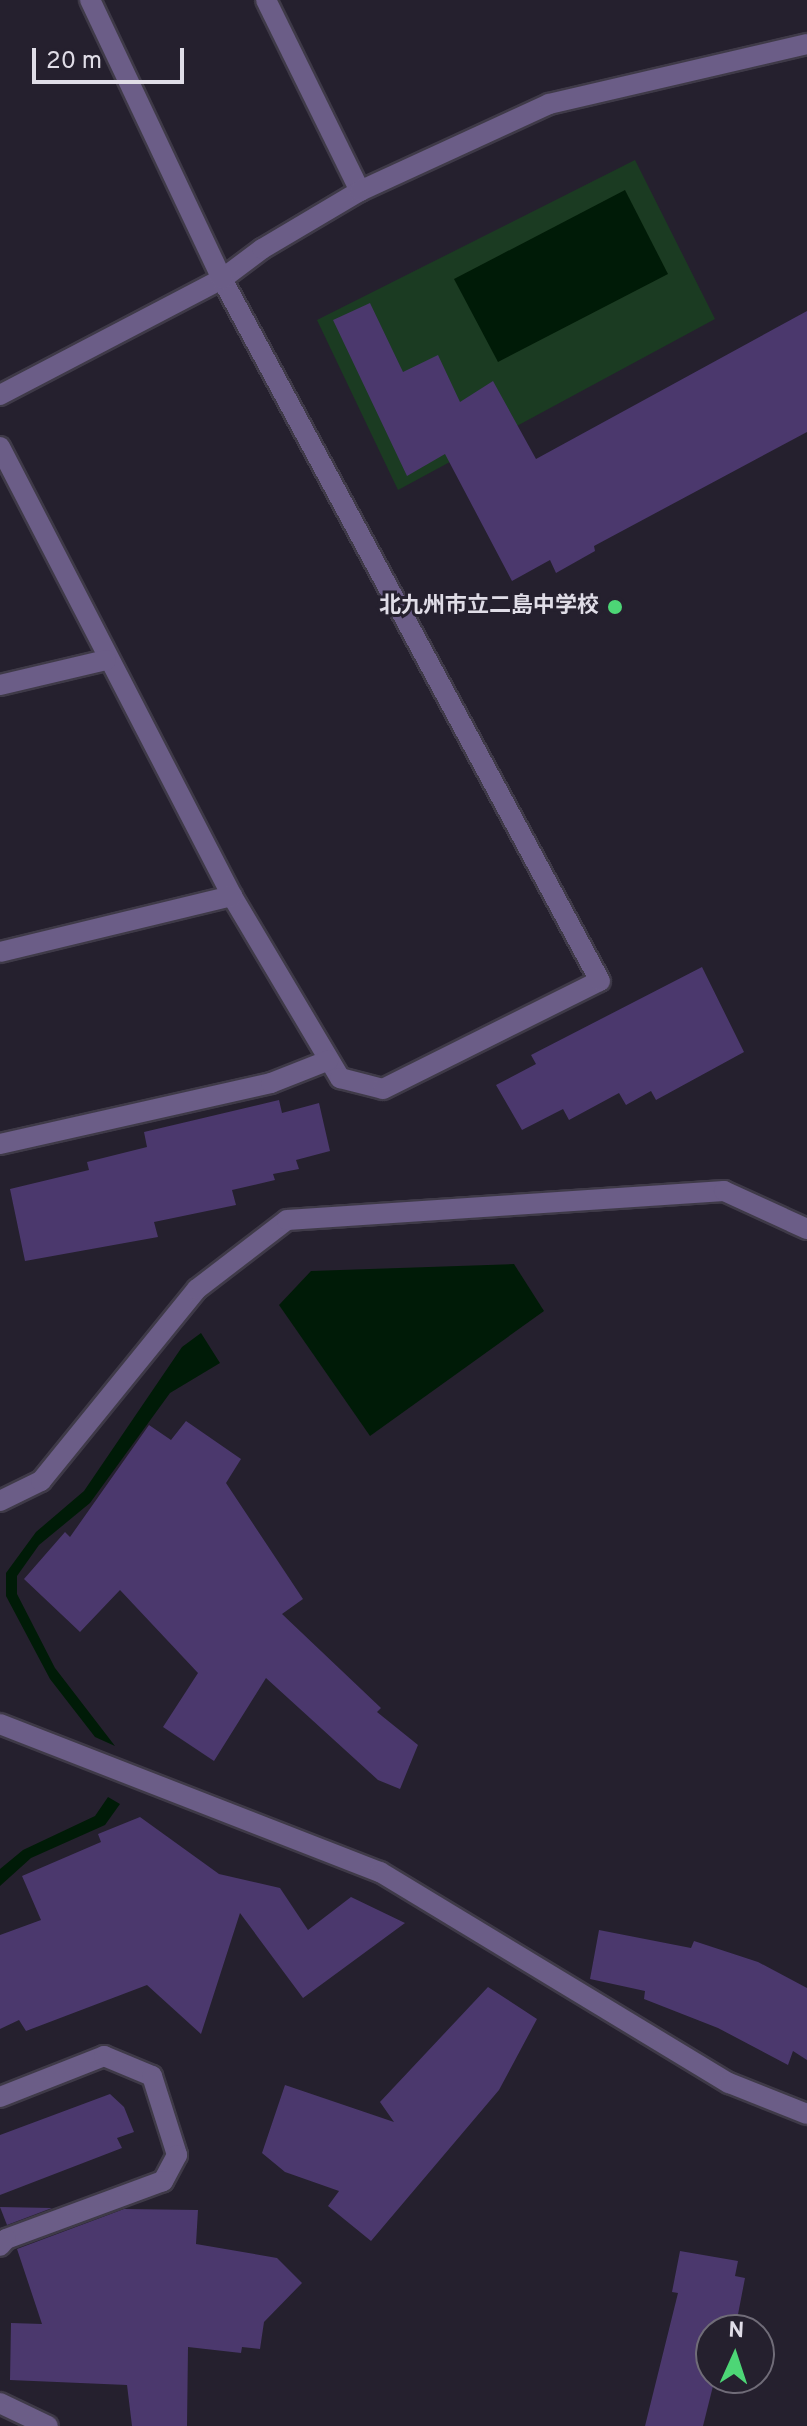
<!DOCTYPE html>
<meta charset="utf-8">
<style>
body{margin:0}
#map{position:relative;width:807px;height:2426px;overflow:hidden;background:#25202e;font-family:Overpass,"Noto Sans JP",sans-serif}
div>[style]{position:absolute}
.green>*{inset:0;background:#1b3b22}
.water>*{inset:0;background:#001b07}
.building>*{inset:0;background:#4b386d}
.roads{filter:drop-shadow(2px 0 #3f3a48) drop-shadow(-2px 0 #3f3a48) drop-shadow(0 2px #3f3a48) drop-shadow(0 -2px #3f3a48)}
.minor>*{height:20px;margin:-10px;padding:0 10px;transform-origin:10px;border-radius:10px;background:#6b5d87}
.dots>*{width:22px;height:22px;translate:-50% -50%;box-sizing:border-box;border:4px solid #25202e;border-radius:50%}
span{translate:-50% -50%;white-space:nowrap;text-align:center;line-height:1.15;-webkit-text-stroke:6px #25202e;paint-order:stroke}
.poi-label{font-size:22px;color:#e0dde7;font-weight:700}
.right{translate:-100% -50%;text-align:right}
.north{position:absolute;left:695px;top:2314px;width:80px;height:80px;box-sizing:border-box;background:#25202e;border:2px solid #706c78;border-radius:50%;rotate:3deg;font-size:22px;font-weight:700;line-height:32px;text-align:center;color:#e0dde7}
.north::after{content:'';display:block;margin:auto;width:28px;height:36px;background:#4dd676;clip-path:polygon(50% 0,100% 100%,50% 72%,0 100%)}
.scale{position:absolute;left:32px;top:48px;width:152px;height:36px;box-sizing:border-box;border:4px solid #e0dde7;border-top:0;padding-left:10px;font-size:24px;line-height:28px;white-space:nowrap;color:#e0dde7;-webkit-text-stroke:6px #25202e;paint-order:stroke}
</style>
<div id="map">
<div class="green">
<i style="clip-path:polygon(635px 160px,715px 319px,398px 490px,317px 320px)"></i>
</div>
<div class="water">
<i style="clip-path:polygon(625px 190px,668px 274px,498px 362px,454px 279px)"></i>
<i style="clip-path:polygon(514px 1264px,544px 1311px,370px 1436px,279px 1305px,311px 1271px)"></i>
<i style="clip-path:polygon(201px 1333px,220px 1363px,170px 1393px,90px 1503px,39px 1545px,17px 1576px,17px 1594px,55px 1668px,115px 1746px,95px 1737px,50px 1679px,6px 1596px,6px 1573px,36px 1532px,84px 1491px,182px 1347px)"></i>
<i style="clip-path:polygon(108px 1797px,120px 1804px,105px 1825px,31px 1858px,0 1886px,0 1869px,23px 1850px,95px 1816px)"></i>
</div>
<div class="building">
<i style="clip-path:polygon(370px 303px,403px 372px,438px 355px,460px 402px,493px 381px,536px 459px,807px 311px,807px 432px,594px 546px,595px 551px,556px 573px,550px 560px,512px 581px,445px 454px,407px 476px,333px 320px)"></i>
<i style="clip-path:polygon(702px 967px,744px 1052px,656px 1100px,651px 1091px,626px 1105px,619px 1093px,569px 1120px,563px 1109px,522px 1130px,496px 1085px,536px 1064px,531px 1055px)"></i>
<i style="clip-path:polygon(279px 1100px,282px 1113px,319px 1103px,330px 1151px,296px 1160px,299px 1169px,273px 1174px,275px 1180px,232px 1190px,236px 1205px,154px 1222px,158px 1237px,25px 1261px,10px 1189px,89px 1170px,87px 1162px,147px 1147px,144px 1132px)"></i>
<i style="clip-path:polygon(186px 1421px,241px 1459px,226px 1483px,303px 1599px,282px 1614px,381px 1708px,377px 1712px,418px 1745px,400px 1789px,378px 1780px,266px 1678px,214px 1761px,163px 1727px,198px 1673px,120px 1590px,80px 1632px,24px 1579px,65px 1532px,70px 1537px,149px 1425px,171px 1440px)"></i>
<i style="clip-path:polygon(140px 1817px,219px 1874px,280px 1888px,308px 1930px,351px 1897px,405px 1923px,303px 1998px,240px 1913px,201px 2034px,147px 1985px,26px 2031px,19px 2020px,0 2029px,0 1935px,41px 1920px,22px 1876px,101px 1842px,98px 1834px)"></i>
<i style="clip-path:polygon(599px 1930px,691px 1948px,694px 1941px,758px 1962px,807px 1988px,807px 2060px,793px 2051px,788px 2065px,718px 2028px,644px 1999px,645px 1991px,590px 1979px)"></i>
<i style="clip-path:polygon(488px 1987px,537px 2019px,499px 2090px,371px 2241px,328px 2206px,339px 2191px,285px 2172px,262px 2153px,285px 2085px,394px 2122px,380px 2102px)"></i>
<i style="clip-path:polygon(110px 2094px,124px 2107px,134px 2132px,117px 2138px,122px 2148px,0 2195px,0 2135px)"></i>
<i style="clip-path:polygon(0 2207px,52px 2208px,7px 2225px)"></i>
<i style="clip-path:polygon(124px 2209px,198px 2210px,196px 2244px,277px 2258px,302px 2283px,264px 2322px,260px 2349px,242px 2347px,241px 2353px,188px 2347px,187px 2426px,132px 2426px,127px 2385px,10px 2380px,11px 2323px,42px 2324px,17px 2249px)"></i>
<i style="clip-path:polygon(680px 2251px,738px 2261px,735px 2276px,745px 2278px,735px 2330px,711px 2330px,711px 2378px,715px 2378px,703px 2426px,645px 2426px,678px 2293px,672px 2292px)"></i>
</div>
<div class="roads">
<div class="minor">
<i style="left:266px;top:0;width:213px;rotate:63.8deg"></i>
<i style="left:0;top:395px;width:250px;rotate:-27.6deg"></i>
<i style="left:222px;top:279px;width:50px;rotate:-36.9deg"></i>
<i style="left:262px;top:249px;width:114px;rotate:-30.6deg"></i>
<i style="left:360px;top:191px;width:208px;rotate:-24.7deg"></i>
<i style="left:549px;top:104px;width:265px;rotate:-13.1deg"></i>
<i style="left:0;top:447px;width:505px;rotate:62.67deg"></i>
<i style="left:232px;top:896px;width:212px;rotate:59.3deg"></i>
<i style="left:340px;top:1078px;width:44px;rotate:14.3deg"></i>
<i style="left:383px;top:1089px;width:242px;rotate:-26.5deg"></i>
<i style="left:600px;top:981px;width:797px;rotate:-118.3deg"></i>
<i style="left:222px;top:279px;width:309px;rotate:-115.3deg"></i>
<i style="left:0;top:685px;width:109px;rotate:-13.3deg"></i>
<i style="left:0;top:952px;width:239px;rotate:-13.6deg"></i>
<i style="left:0;top:1144px;width:278px;rotate:-12.7deg"></i>
<i style="left:271px;top:1083px;width:62px;rotate:-21.6deg"></i>
<i style="left:0;top:1501px;width:46px;rotate:-26deg"></i>
<i style="left:41px;top:1481px;width:247px;rotate:-50.9deg"></i>
<i style="left:197px;top:1289px;width:113px;rotate:-37.5deg"></i>
<i style="left:287px;top:1220px;width:438px;rotate:-3.8deg"></i>
<i style="left:724px;top:1191px;width:91px;rotate:24.6deg"></i>
<i style="left:0;top:1724px;width:408px;rotate:21.3deg"></i>
<i style="left:380px;top:1872px;width:408px;rotate:31.2deg"></i>
<i style="left:729px;top:2083px;width:84px;rotate:21.7deg"></i>
<i style="left:0;top:2097px;width:112px;rotate:-21.5deg"></i>
<i style="left:104px;top:2056px;width:52px;rotate:22.6deg"></i>
<i style="left:152px;top:2076px;width:83px;rotate:72.4deg"></i>
<i style="left:177px;top:2155px;width:30px;rotate:118deg"></i>
<i style="left:163px;top:2181px;width:167px;rotate:159.7deg"></i>
<i style="left:6px;top:2239px;width:9px;rotate:131deg"></i>
<i style="left:0;top:2403px;width:53px;rotate:25.6deg"></i>
</div>
</div>
<div class="dots">
<i style="left:615px;top:607px;background:#4dd676"></i>
</div>
<div class="poi-label">
<span class="right" style="left:599px;top:607px">北九州市立二島中学校</span>
</div>
<div class="north">N</div>
<div class="scale">20 m</div>
</div>
